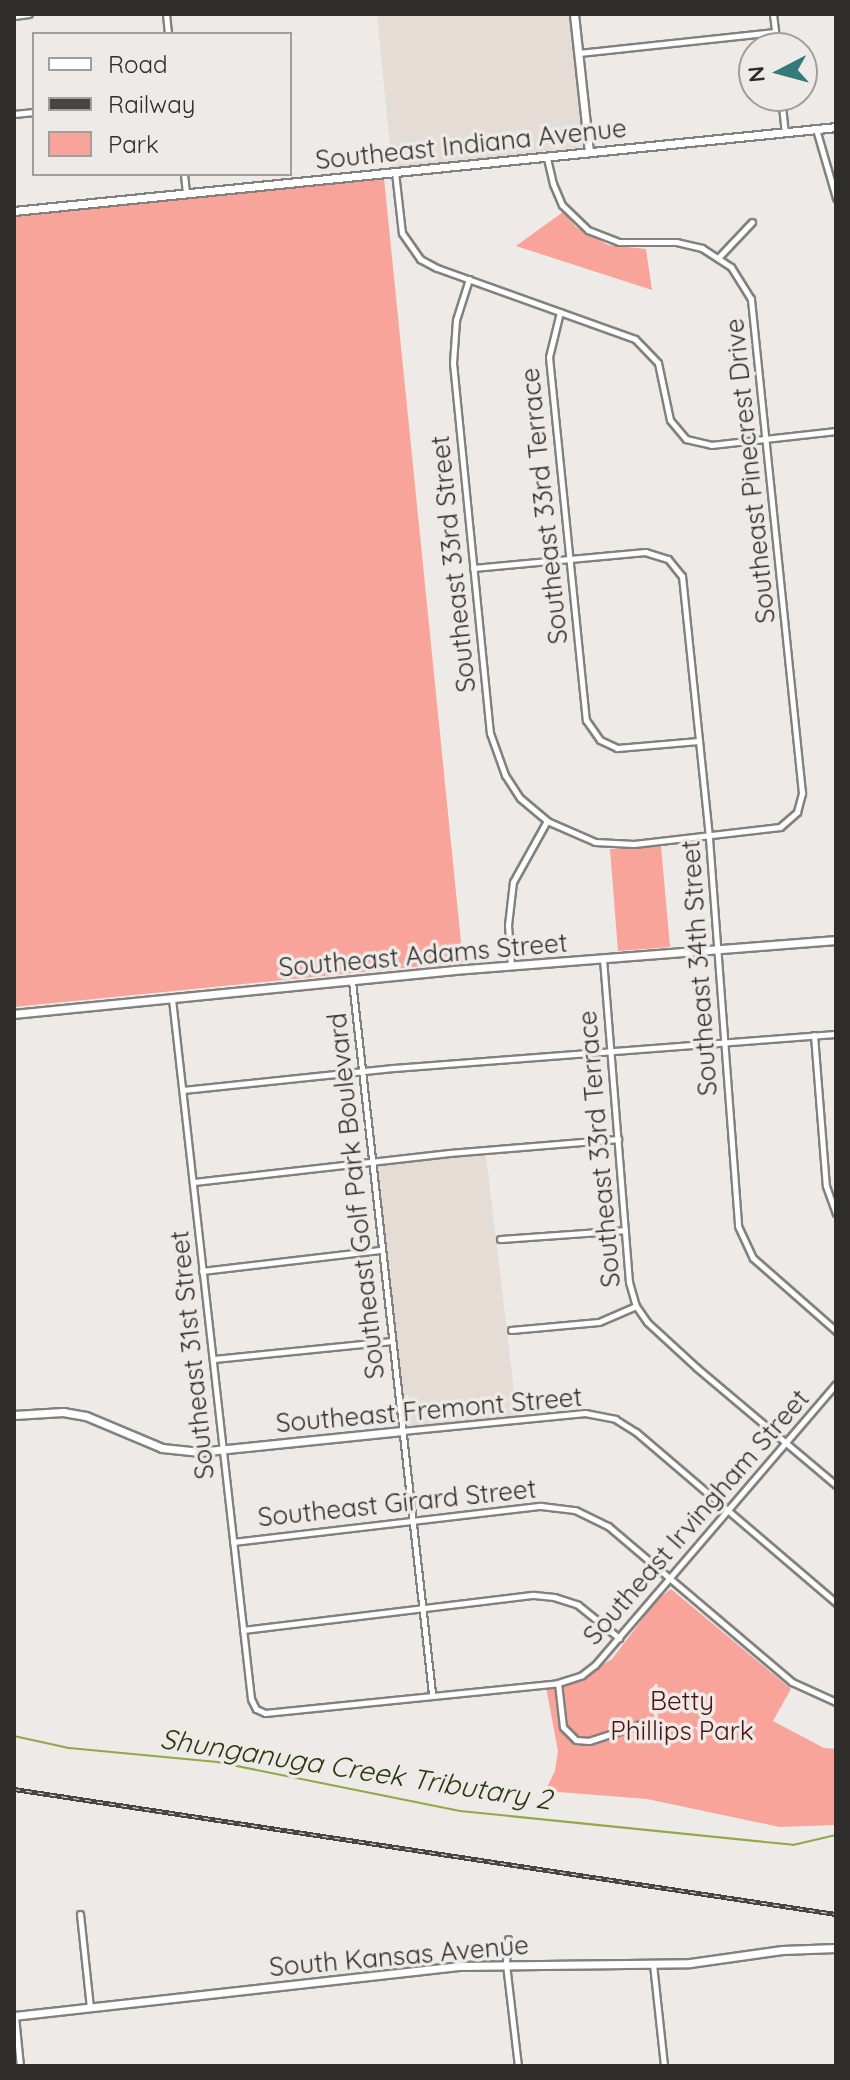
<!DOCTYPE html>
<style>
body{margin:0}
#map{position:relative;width:850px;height:2080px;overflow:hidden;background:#edeae7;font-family:Quicksand,sans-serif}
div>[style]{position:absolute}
.built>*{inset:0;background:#e5ddd5}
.green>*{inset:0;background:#f8a49b}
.stream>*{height:2px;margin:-1px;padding:0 1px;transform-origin:1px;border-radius:1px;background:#90a946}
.roads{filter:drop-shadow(2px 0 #83817e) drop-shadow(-2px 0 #83817e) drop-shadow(0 2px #83817e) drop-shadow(0 -2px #83817e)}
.street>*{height:5px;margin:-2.5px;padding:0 2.5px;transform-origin:2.5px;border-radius:2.5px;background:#fff}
.secondary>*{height:7px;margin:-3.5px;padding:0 3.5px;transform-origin:3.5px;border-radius:3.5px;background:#fff}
.rail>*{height:5px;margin-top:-2.5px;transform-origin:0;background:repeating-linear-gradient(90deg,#edeae7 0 6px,#464542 0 12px);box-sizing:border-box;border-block:2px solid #464542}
span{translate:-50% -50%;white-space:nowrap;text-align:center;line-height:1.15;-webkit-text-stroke:7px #edeae7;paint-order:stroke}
.street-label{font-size:26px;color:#2e2d2b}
.park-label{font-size:26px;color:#50100f}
.water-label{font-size:28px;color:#2d370d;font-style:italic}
.frame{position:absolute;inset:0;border:16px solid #2e2d2b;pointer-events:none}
.legend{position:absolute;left:32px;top:32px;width:260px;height:144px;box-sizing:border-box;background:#edeae7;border:2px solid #a19e9c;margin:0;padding:10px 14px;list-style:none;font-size:24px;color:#2e2d2b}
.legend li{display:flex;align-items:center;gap:16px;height:40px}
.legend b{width:40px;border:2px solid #a19e9c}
.north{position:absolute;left:738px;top:32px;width:80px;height:80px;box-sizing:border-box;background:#edeae7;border:2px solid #a19e9c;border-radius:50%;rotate:264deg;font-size:22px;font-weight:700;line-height:32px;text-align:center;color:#2e2d2b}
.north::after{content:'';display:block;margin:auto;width:28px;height:36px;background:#327b79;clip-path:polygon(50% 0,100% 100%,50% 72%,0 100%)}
</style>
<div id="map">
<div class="built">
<i style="clip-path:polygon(377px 14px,571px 14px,583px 147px,392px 168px)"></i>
<i style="clip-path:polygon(486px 1155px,517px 1416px,410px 1426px,405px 1422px,376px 1170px,381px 1164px)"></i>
</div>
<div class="green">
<i style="clip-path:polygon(384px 178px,463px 962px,14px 1007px,14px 217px)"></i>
<i style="clip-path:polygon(563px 212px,576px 227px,608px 245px,646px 249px,652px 290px,516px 246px)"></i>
<i style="clip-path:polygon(661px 846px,670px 947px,618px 951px,610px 849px)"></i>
<i style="clip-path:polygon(671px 1589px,791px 1689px,773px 1721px,824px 1748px,836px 1749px,836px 1825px,780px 1827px,647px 1799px,545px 1791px,555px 1771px,558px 1751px,546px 1687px,576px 1681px,612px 1659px,657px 1600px)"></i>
</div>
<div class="stream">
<i style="left:14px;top:1736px;width:56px;rotate:12.3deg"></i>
<i style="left:69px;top:1748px;width:149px;rotate:5.4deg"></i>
<i style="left:217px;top:1762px;width:248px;rotate:11.4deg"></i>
<i style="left:460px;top:1811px;width:335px;rotate:5.8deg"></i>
<i style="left:793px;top:1845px;width:44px;rotate:-13.1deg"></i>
</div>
<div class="roads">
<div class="street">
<i style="left:166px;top:14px;width:20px;rotate:84deg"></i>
<i style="left:773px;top:14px;width:34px;rotate:83deg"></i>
<i style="left:14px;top:16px;width:15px;rotate:-8deg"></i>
<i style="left:579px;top:53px;width:197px;rotate:-6.1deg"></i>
<i style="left:781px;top:96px;width:36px;rotate:84deg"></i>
<i style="left:14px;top:114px;width:20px;rotate:-6deg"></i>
<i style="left:816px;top:129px;width:72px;rotate:73.8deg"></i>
<i style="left:395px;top:172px;width:61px;rotate:83.5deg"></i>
<i style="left:402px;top:233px;width:32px;rotate:55deg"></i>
<i style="left:420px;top:259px;width:19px;rotate:28deg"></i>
<i style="left:437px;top:268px;width:210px;rotate:19.7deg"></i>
<i style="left:635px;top:339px;width:33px;rotate:46deg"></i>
<i style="left:658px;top:363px;width:58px;rotate:78.1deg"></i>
<i style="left:670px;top:420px;width:25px;rotate:50deg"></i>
<i style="left:686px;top:439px;width:26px;rotate:13deg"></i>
<i style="left:711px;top:445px;width:126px;rotate:-6.4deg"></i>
<i style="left:184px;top:174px;width:19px;rotate:84deg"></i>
<i style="left:719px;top:257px;width:48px;rotate:-46.7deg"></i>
<i style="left:469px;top:279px;width:43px;rotate:107.6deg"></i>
<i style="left:456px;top:320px;width:43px;rotate:94deg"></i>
<i style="left:453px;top:363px;width:372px;rotate:84.3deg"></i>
<i style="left:490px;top:733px;width:45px;rotate:70.3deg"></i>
<i style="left:505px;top:775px;width:27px;rotate:57deg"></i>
<i style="left:520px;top:798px;width:35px;rotate:40deg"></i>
<i style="left:547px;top:821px;width:52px;rotate:23.6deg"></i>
<i style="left:595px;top:842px;width:39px;rotate:3deg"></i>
<i style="left:634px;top:844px;width:147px;rotate:-6.6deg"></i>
<i style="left:780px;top:827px;width:23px;rotate:-41deg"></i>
<i style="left:797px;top:812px;width:20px;rotate:-75deg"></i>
<i style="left:802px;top:793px;width:497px;rotate:-95.9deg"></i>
<i style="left:751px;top:299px;width:38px;rotate:-122deg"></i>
<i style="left:731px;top:267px;width:35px;rotate:-147deg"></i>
<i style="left:702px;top:248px;width:26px;rotate:-167deg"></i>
<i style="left:677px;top:242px;width:58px;rotate:180deg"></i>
<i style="left:619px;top:242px;width:33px;rotate:-159deg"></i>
<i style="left:588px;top:230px;width:36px;rotate:-136deg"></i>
<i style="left:562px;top:205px;width:23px;rotate:-113deg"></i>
<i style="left:553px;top:184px;width:28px;rotate:-103deg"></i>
<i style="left:560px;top:312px;width:46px;rotate:103.7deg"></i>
<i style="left:549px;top:357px;width:365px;rotate:84.2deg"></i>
<i style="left:586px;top:720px;width:24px;rotate:55deg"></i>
<i style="left:600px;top:740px;width:19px;rotate:25deg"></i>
<i style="left:617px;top:748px;width:82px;rotate:-4.9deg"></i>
<i style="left:473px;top:568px;width:173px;rotate:-5.3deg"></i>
<i style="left:645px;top:552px;width:24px;rotate:17deg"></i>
<i style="left:668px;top:559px;width:22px;rotate:51deg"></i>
<i style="left:682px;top:576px;width:263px;rotate:84.1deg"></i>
<i style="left:709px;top:838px;width:389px;rotate:85.7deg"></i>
<i style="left:738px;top:1226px;width:35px;rotate:65deg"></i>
<i style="left:753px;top:1258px;width:111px;rotate:41.3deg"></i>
<i style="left:603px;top:959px;width:324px;rotate:85.4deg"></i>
<i style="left:629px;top:1282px;width:25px;rotate:74deg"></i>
<i style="left:636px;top:1306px;width:19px;rotate:55deg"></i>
<i style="left:647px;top:1322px;width:68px;rotate:42.6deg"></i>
<i style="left:697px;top:1368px;width:182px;rotate:40.1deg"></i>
<i style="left:511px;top:966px;width:41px;rotate:-94.2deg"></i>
<i style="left:508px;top:925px;width:43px;rotate:-83.4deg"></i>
<i style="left:513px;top:882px;width:70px;rotate:-60.9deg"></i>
<i style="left:352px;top:981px;width:716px;rotate:83.59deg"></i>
<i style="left:172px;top:999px;width:704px;rotate:83.56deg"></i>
<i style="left:251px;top:1699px;width:11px;rotate:63deg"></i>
<i style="left:256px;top:1709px;width:10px;rotate:24deg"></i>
<i style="left:265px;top:1713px;width:295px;rotate:-5.8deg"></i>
<i style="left:558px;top:1683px;width:25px;rotate:-18deg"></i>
<i style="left:582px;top:1675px;width:16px;rotate:-38deg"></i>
<i style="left:595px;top:1665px;width:370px;rotate:-49.4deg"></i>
<i style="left:814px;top:1035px;width:151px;rotate:85.5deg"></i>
<i style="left:826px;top:1186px;width:29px;rotate:70deg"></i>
<i style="left:183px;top:1090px;width:211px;rotate:-6deg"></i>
<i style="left:393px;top:1068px;width:444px;rotate:-4.4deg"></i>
<i style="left:194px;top:1182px;width:257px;rotate:-6.5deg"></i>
<i style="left:449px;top:1153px;width:170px;rotate:-4.7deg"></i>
<i style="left:500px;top:1239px;width:125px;rotate:-4.1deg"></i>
<i style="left:202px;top:1271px;width:181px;rotate:-6.7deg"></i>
<i style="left:511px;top:1330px;width:88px;rotate:-5.2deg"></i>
<i style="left:599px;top:1322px;width:40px;rotate:-23.4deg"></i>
<i style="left:214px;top:1359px;width:179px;rotate:-5.8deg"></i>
<i style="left:402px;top:1431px;width:184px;rotate:-5.6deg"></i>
<i style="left:585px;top:1413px;width:31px;rotate:11deg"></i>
<i style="left:615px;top:1419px;width:25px;rotate:32deg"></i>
<i style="left:636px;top:1432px;width:263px;rotate:40.5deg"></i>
<i style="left:233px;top:1542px;width:310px;rotate:-6.7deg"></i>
<i style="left:541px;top:1506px;width:34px;rotate:7deg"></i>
<i style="left:575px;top:1510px;width:37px;rotate:26deg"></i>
<i style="left:608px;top:1526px;width:241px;rotate:40.3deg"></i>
<i style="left:792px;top:1682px;width:48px;rotate:24.4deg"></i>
<i style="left:243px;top:1630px;width:293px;rotate:-6.9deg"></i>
<i style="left:534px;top:1595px;width:20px;rotate:6deg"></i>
<i style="left:554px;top:1597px;width:25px;rotate:18deg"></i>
<i style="left:578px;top:1605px;width:53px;rotate:38.8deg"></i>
<i style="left:558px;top:1683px;width:44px;rotate:83.5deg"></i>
<i style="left:563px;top:1727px;width:18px;rotate:45deg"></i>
<i style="left:576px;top:1740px;width:13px;rotate:4deg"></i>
<i style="left:589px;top:1741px;width:55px;rotate:-18.1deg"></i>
<i style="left:80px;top:1914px;width:94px;rotate:83.9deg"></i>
<i style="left:508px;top:1939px;width:25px;rotate:95deg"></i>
<i style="left:506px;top:1964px;width:103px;rotate:83.3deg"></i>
<i style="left:653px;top:1964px;width:103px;rotate:83.8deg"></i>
<i style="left:15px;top:2016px;width:50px;rotate:84.3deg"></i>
</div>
<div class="secondary">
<i style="left:574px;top:14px;width:139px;rotate:83.8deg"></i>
<i style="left:14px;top:211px;width:826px;rotate:-5.83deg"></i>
<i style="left:14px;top:1014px;width:442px;rotate:-5.7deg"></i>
<i style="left:454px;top:970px;width:383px;rotate:-4.5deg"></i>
<i style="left:14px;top:1415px;width:49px;rotate:-3.5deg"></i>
<i style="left:63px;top:1412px;width:23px;rotate:10deg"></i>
<i style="left:86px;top:1416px;width:82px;rotate:22.8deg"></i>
<i style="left:162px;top:1448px;width:36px;rotate:6deg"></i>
<i style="left:198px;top:1452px;width:205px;rotate:-5.9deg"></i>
<i style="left:14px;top:2016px;width:446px;rotate:-6.4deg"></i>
<i style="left:457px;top:1966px;width:233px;rotate:-0.7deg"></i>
<i style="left:690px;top:1963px;width:93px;rotate:-8deg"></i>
<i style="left:782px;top:1950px;width:54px;rotate:-2.1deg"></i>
</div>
</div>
<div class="rail">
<i style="left:14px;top:1789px;width:831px;rotate:8.65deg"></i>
</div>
<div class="street-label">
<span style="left:471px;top:144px;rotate:-6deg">Southeast Indiana Avenue</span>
<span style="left:750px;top:471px;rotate:-96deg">Southeast Pinecrest Drive</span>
<span style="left:544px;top:506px;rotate:-96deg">Southeast 33rd Terrace</span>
<span style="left:453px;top:564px;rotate:-96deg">Southeast 33rd Street</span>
<span style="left:423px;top:955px;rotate:-5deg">Southeast Adams Street</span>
<span style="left:699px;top:968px;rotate:-94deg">Southeast 34th Street</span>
<span style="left:599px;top:1149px;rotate:-95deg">Southeast 33rd Terrace</span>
<span style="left:356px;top:1196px;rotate:-96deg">Southeast Golf Park Boulevard</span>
<span style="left:192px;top:1355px;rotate:-96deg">Southeast 31st Street</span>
<span style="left:429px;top:1410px;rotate:-5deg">Southeast Fremont Street</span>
<span style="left:397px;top:1503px;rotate:-6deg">Southeast Girard Street</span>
<span style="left:696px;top:1517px;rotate:-49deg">Southeast Irvingham Street</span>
<span style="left:399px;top:1956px;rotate:-5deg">South Kansas Avenue</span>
</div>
<div class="park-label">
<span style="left:682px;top:1716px">Betty<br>Phillips Park</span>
</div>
<div class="water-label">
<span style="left:356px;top:1769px;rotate:9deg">Shunganuga Creek Tributary 2</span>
</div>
<div class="frame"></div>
<ul class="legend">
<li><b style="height:10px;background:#fff"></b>Road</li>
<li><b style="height:10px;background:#464542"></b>Railway</li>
<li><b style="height:22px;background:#f8a49b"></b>Park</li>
</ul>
<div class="north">N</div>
</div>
